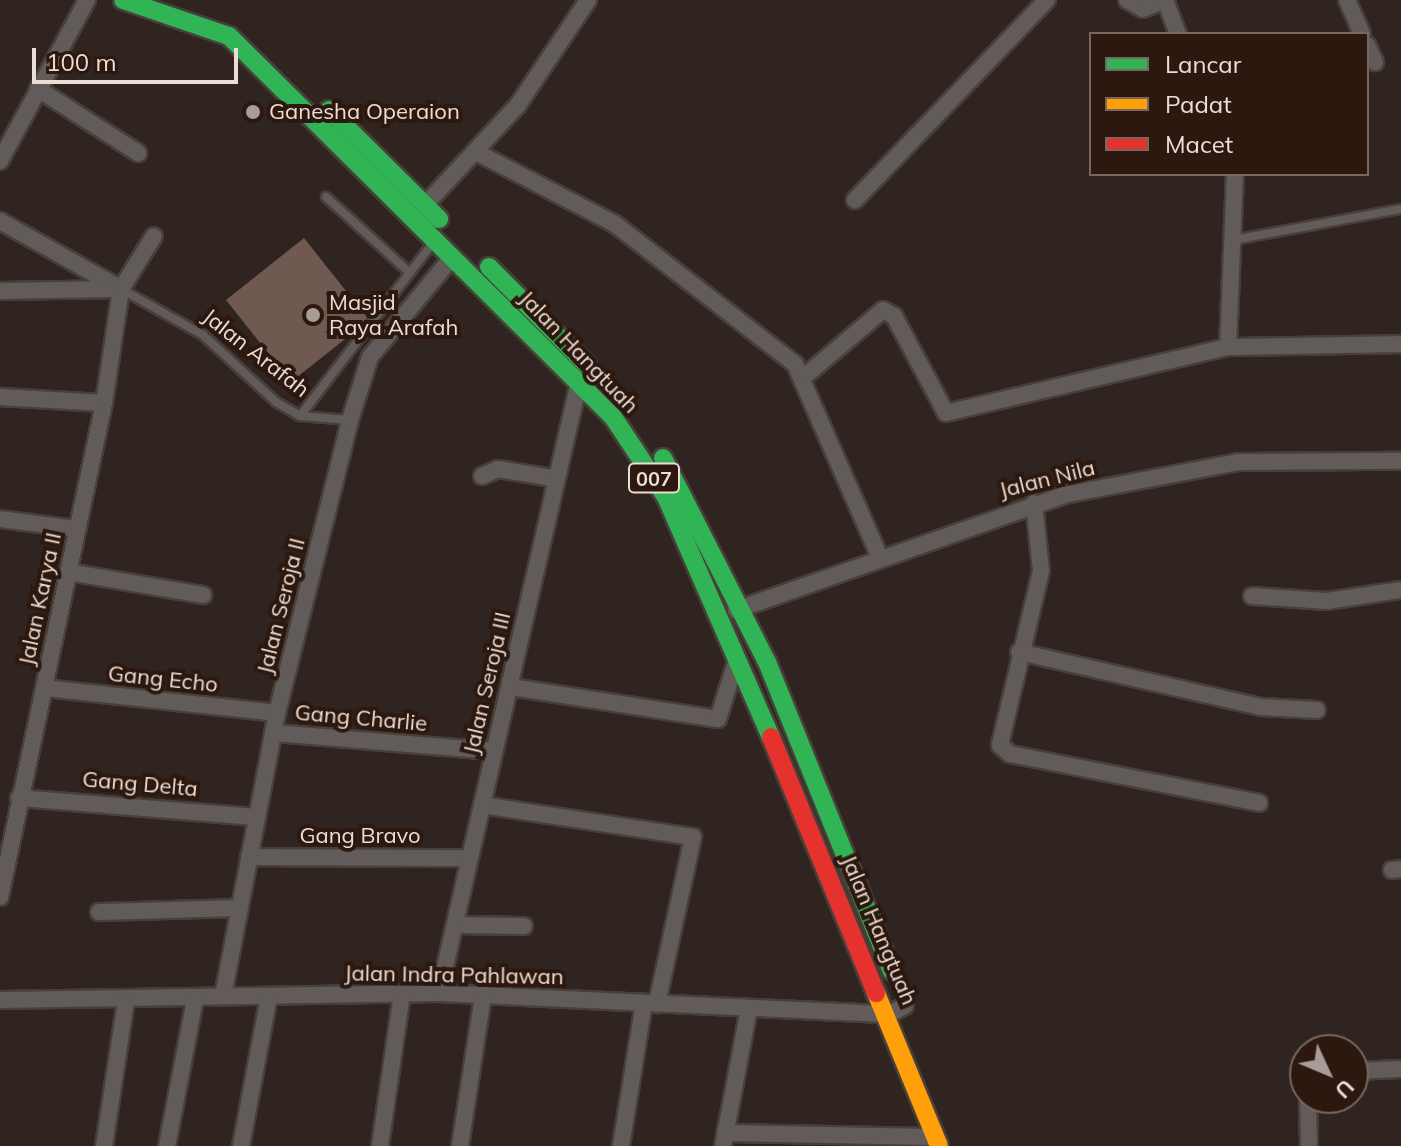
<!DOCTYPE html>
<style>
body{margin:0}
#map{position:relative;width:1401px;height:1146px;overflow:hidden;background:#2f241f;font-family:Mulish,sans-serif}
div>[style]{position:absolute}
.building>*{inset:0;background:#6f5950}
.roads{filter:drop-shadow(2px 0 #483f3a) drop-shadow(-2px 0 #483f3a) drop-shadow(0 2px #483f3a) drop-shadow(0 -2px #483f3a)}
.lane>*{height:8px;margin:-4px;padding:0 4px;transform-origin:4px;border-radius:4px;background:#615b5a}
.street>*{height:16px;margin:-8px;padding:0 8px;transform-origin:8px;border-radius:8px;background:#615b5a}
.fast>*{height:18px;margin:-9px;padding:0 9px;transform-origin:9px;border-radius:9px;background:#30b455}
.slow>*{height:18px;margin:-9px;padding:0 9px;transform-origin:9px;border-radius:9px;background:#ff9f0a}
.jam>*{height:18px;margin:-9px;padding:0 9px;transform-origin:9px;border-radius:9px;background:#e5322d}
.dots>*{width:22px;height:22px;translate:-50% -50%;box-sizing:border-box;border:4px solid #2c180e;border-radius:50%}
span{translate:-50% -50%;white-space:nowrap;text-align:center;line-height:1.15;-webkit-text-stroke:8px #2c180e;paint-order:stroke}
.shield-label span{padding:2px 6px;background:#2c180e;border:2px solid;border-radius:6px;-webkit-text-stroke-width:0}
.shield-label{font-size:20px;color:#ebddd6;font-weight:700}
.poi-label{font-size:22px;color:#ebddd6}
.left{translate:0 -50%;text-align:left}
.street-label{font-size:22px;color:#ebddd6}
.legend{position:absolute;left:1089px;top:32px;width:280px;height:144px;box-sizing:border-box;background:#2c180e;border:2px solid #78675e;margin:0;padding:10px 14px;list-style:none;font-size:24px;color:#ebddd6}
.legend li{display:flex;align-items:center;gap:16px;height:40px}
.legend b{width:40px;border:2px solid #78675e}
.north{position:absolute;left:1289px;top:1034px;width:80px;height:80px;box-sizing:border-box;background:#2c180e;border:2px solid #78675e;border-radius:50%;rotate:134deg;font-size:22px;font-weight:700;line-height:32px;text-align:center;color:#ebddd6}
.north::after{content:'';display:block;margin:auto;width:28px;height:36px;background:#a99c96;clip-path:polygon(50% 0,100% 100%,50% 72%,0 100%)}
.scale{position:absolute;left:32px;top:48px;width:206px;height:36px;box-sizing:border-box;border:4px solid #ebddd6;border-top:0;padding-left:10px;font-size:24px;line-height:28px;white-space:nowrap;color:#ebddd6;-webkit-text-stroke:6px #2c180e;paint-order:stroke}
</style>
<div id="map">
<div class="building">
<i style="clip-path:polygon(304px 238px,369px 320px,291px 382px,226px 300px)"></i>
</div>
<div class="roads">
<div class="lane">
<i style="left:326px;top:197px;width:110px;rotate:42.1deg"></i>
<i style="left:1233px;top:240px;width:171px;rotate:-10.5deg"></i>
<i style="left:121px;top:289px;width:94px;rotate:29.3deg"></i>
<i style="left:203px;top:335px;width:99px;rotate:42.5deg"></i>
<i style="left:276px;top:402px;width:28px;rotate:30deg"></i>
<i style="left:300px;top:416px;width:50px;rotate:4.6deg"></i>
<i style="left:300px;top:416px;width:215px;rotate:-52.5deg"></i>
</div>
<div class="street">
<i style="left:1127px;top:0;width:18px;rotate:29deg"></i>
<i style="left:1143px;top:9px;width:23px;rotate:-23deg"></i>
<i style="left:1165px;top:0;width:36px;rotate:69deg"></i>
<i style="left:1347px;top:0;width:37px;rotate:66deg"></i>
<i style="left:1367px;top:45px;width:19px;rotate:65deg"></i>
<i style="left:38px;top:89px;width:119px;rotate:32.6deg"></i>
<i style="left:478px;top:153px;width:154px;rotate:27.4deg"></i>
<i style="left:615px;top:224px;width:228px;rotate:37.9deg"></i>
<i style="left:795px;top:364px;width:212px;rotate:66.3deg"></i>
<i style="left:0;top:161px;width:183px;rotate:-61.6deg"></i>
<i style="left:855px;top:200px;width:277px;rotate:-46.2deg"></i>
<i style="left:425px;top:205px;width:137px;rotate:-47.1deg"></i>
<i style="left:518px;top:105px;width:126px;rotate:-56.3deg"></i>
<i style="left:0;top:221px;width:139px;rotate:29.3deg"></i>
<i style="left:0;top:291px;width:118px;rotate:-1deg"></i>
<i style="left:1228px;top:347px;width:173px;rotate:-1deg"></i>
<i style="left:805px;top:376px;width:102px;rotate:-40.2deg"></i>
<i style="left:883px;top:310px;width:13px;rotate:29deg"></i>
<i style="left:894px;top:316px;width:110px;rotate:61.8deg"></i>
<i style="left:946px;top:413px;width:290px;rotate:-13.2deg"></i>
<i style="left:1228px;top:347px;width:173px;rotate:-87.7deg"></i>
<i style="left:0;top:397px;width:104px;rotate:3.3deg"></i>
<i style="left:482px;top:476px;width:17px;rotate:-24deg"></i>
<i style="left:498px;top:469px;width:56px;rotate:9.3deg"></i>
<i style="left:1034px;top:503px;width:68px;rotate:84.1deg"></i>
<i style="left:1041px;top:571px;width:179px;rotate:103.3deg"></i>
<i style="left:1000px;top:745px;width:13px;rotate:42deg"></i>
<i style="left:1010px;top:754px;width:254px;rotate:11.1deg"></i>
<i style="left:0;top:519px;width:78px;rotate:7.4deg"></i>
<i style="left:68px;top:572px;width:137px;rotate:9.7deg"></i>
<i style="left:1252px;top:596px;width:75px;rotate:3.8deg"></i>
<i style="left:1327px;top:601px;width:75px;rotate:-8.5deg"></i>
<i style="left:736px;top:610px;width:348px;rotate:-19.3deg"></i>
<i style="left:1064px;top:495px;width:177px;rotate:-10.7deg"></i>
<i style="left:1238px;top:462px;width:163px;rotate:-0.4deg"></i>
<i style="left:1019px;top:652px;width:248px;rotate:12.8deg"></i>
<i style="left:1261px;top:707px;width:56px;rotate:3.1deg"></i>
<i style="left:511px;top:687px;width:209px;rotate:8.8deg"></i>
<i style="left:718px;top:719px;width:63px;rotate:-72.4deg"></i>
<i style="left:44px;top:688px;width:234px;rotate:6.1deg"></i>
<i style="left:273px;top:733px;width:222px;rotate:4.7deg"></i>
<i style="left:19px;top:798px;width:239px;rotate:4.6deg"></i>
<i style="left:482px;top:805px;width:213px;rotate:8.6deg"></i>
<i style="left:693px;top:837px;width:171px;rotate:102.2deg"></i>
<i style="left:249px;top:857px;width:220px;rotate:0.3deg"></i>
<i style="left:1392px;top:870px;width:9px;rotate:-6deg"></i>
<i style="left:0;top:897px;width:505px;rotate:-78.11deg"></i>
<i style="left:104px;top:403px;width:115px;rotate:-81.5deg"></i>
<i style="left:121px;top:289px;width:62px;rotate:-58.1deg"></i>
<i style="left:99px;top:912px;width:141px;rotate:-1.6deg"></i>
<i style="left:456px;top:925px;width:68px;rotate:0.8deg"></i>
<i style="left:439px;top:993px;width:627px;rotate:-77.09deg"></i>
<i style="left:223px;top:996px;width:288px;rotate:-79.2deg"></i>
<i style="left:277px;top:713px;width:302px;rotate:-76deg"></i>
<i style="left:350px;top:420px;width:66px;rotate:-72.4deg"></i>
<i style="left:370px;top:357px;width:129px;rotate:-50.6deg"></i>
<i style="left:0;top:1000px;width:439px;rotate:-0.9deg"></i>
<i style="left:439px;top:993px;width:450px;rotate:2.7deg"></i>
<i style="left:889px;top:1014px;width:18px;rotate:-27deg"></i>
<i style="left:1353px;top:1071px;width:48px;rotate:-2.4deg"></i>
<i style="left:1308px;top:1098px;width:48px;rotate:88.8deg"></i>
<i style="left:725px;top:1133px;width:211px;rotate:1.1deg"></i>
<i style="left:104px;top:1146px;width:147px;rotate:-81.4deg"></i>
<i style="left:167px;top:1146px;width:150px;rotate:-79.2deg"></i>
<i style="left:241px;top:1146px;width:152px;rotate:-79.4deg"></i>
<i style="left:380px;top:1146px;width:154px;rotate:-81.8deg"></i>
<i style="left:460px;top:1146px;width:153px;rotate:-81.3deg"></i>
<i style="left:621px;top:1146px;width:145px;rotate:-80.9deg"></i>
<i style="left:723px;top:1146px;width:140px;rotate:-79.3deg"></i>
</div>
<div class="fast">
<i style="left:123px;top:0;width:112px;rotate:18.8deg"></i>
<i style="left:229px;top:36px;width:541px;rotate:44.78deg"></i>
<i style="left:613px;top:417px;width:96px;rotate:56.5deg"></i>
<i style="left:666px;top:497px;width:262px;rotate:66.4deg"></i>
<i style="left:329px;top:110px;width:155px;rotate:44.7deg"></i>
<i style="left:489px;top:267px;width:139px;rotate:45deg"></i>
<i style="left:663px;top:458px;width:229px;rotate:63deg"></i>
<i style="left:767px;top:662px;width:333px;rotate:68deg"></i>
</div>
<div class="slow">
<i style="left:876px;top:993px;width:165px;rotate:67.6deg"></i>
</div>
<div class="jam">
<i style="left:771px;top:737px;width:277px;rotate:67.7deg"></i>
</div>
</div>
<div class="dots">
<i style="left:253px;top:112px;background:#a99c96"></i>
<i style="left:313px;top:315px;background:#a99c96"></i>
</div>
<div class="shield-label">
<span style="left:654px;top:478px">007</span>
</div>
<div class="poi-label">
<span class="left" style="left:269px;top:112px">Ganesha Operaion</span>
<span class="left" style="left:329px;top:315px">Masjid<br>Raya Arafah</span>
</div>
<div class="street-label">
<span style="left:579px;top:352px;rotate:46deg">Jalan Hangtuah</span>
<span style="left:256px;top:353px;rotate:38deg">Jalan Arafah</span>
<span style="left:1047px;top:479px;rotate:-14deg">Jalan Nila</span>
<span style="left:40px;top:599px;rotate:-78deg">Jalan Karya II</span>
<span style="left:281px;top:606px;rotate:-76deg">Jalan Seroja II</span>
<span style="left:163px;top:679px;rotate:6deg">Gang Echo</span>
<span style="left:487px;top:683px;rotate:-77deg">Jalan Seroja III</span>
<span style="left:361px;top:718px;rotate:5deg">Gang Charlie</span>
<span style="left:140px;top:784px;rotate:5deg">Gang Delta</span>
<span style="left:360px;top:836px">Gang Bravo</span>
<span style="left:879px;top:930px;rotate:67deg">Jalan Hangtuah</span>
<span style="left:454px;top:975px;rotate:1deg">Jalan Indra Pahlawan</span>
</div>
<ul class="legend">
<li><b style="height:10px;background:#30b455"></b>Lancar</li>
<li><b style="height:10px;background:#ff9f0a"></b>Padat</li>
<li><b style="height:10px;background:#e5322d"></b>Macet</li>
</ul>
<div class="north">U</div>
<div class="scale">100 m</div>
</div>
